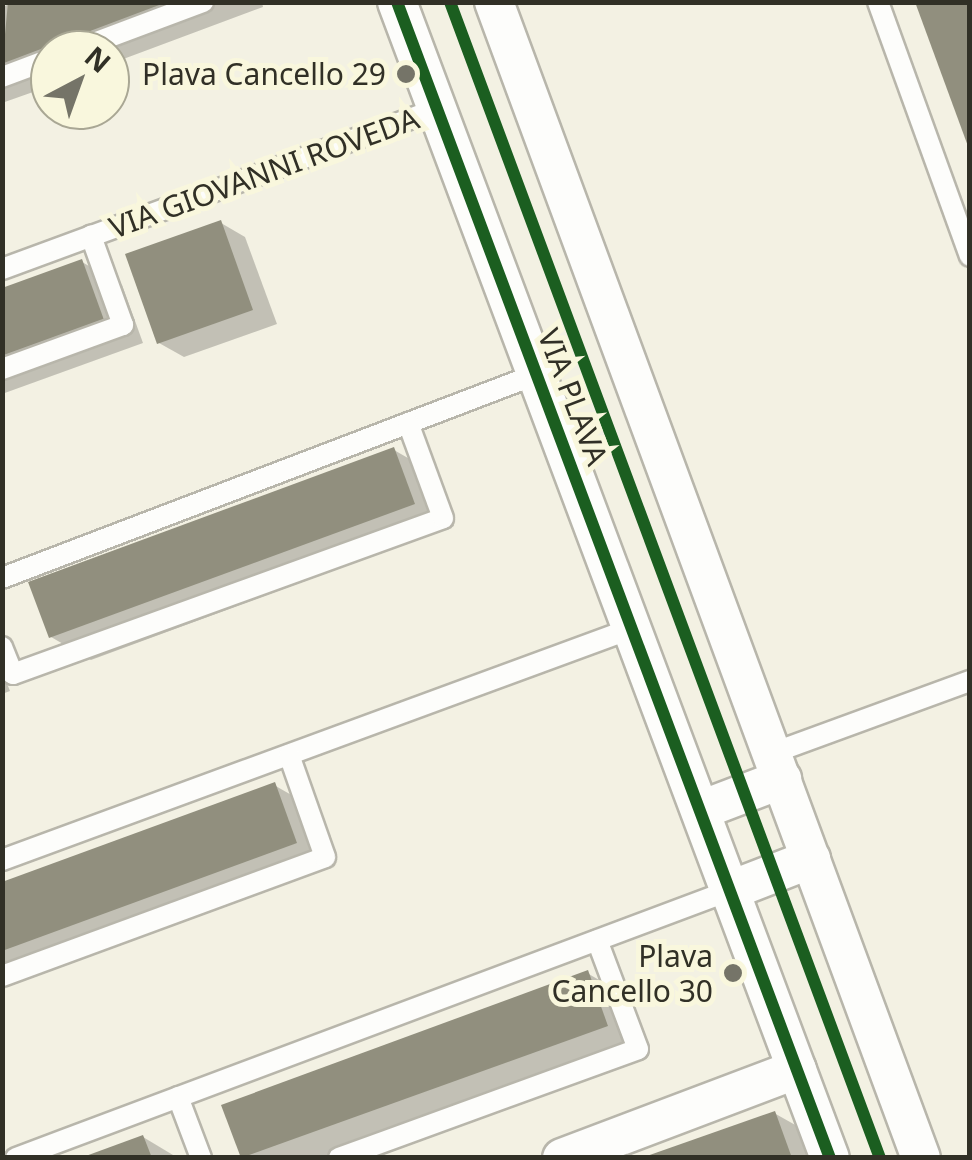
<!DOCTYPE html>
<style>
body{margin:0}
#map{position:relative;width:972px;height:1160px;overflow:hidden;background:#f3f1e3;font-family:"Noto Sans",sans-serif}
div>[style]{position:absolute}
.shadow>*{inset:0;background:#0003}
.building>*{inset:0;background:#918f7e}
.roads{filter:drop-shadow(2px 0 #b8b6ab) drop-shadow(-2px 0 #b8b6ab) drop-shadow(0 2px #b8b6ab) drop-shadow(0 -2px #b8b6ab)}
.service>*{height:20px;margin:-10px;padding:0 10px;transform-origin:10px;border-radius:10px;background:#fdfdfb}
.minor>*{height:38px;margin:-19px;padding:0 19px;transform-origin:19px;border-radius:19px;background:#fdfdfb}
.cycleway>*{height:12px;margin:-6px;padding:0 6px;transform-origin:6px;border-radius:6px;background:#1b5e20}
.dots>*{width:28px;height:28px;translate:-50% -50%;box-sizing:border-box;border:5px solid #f9f7dd;border-radius:50%}
span{translate:-50% -50%;white-space:nowrap;text-align:center;line-height:1.15;-webkit-text-stroke:10px #f9f7dd;paint-order:stroke}
.poi-label{font-size:30px;color:#313026}
.right{translate:-100% -50%;text-align:right}
.street-label{font-size:30px;color:#313026}
.frame{position:absolute;inset:0;border:5px solid #313026;pointer-events:none}
.north{position:absolute;left:30px;top:30px;width:100px;height:100px;box-sizing:border-box;background:#f9f7dd;border:2px solid #a9a794;border-radius:50%;rotate:41deg;font-size:28px;font-weight:700;line-height:40px;text-align:center;color:#313026}
.north::after{content:'';display:block;margin:auto;width:35px;height:45px;background:#757468;clip-path:polygon(50% 0,100% 100%,50% 72%,0 100%)}
</style>
<div id="map">
<div class="shadow">
<i style="clip-path:polygon(15px 2px,262px 2px,263px 7px,110px 64px,110px 50px,50px 50px,50px 86px,2px 103px,2px 7px)"></i>
<i style="clip-path:polygon(221px 223px,245px 237px,277px 324px,184px 357px,159px 343px)"></i>
<i style="clip-path:polygon(82px 262px,122px 285px,143px 343px,2px 394px,2px 291px)"></i>
<i style="clip-path:polygon(394px 450px,434px 473px,454px 526px,91px 660px,51px 637px)"></i>
<i style="clip-path:polygon(2px 671px,10px 691px,2px 694px)"></i>
<i style="clip-path:polygon(274px 785px,314px 808px,335px 866px,2px 988px,2px 885px)"></i>
<i style="clip-path:polygon(587px 973px,627px 996px,647px 1049px,352px 1158px,243px 1158px,224px 1106px)"></i>
<i style="clip-path:polygon(774px 1113px,806px 1131px,815px 1158px,650px 1158px)"></i>
<i style="clip-path:polygon(143px 1137px,178px 1158px,88px 1158px)"></i>
</div>
<div class="building">
<i style="clip-path:polygon(8px 2px,174px 3px,2px 66px)"></i>
<i style="clip-path:polygon(915px 2px,970px 2px,970px 149px,969px 149px)"></i>
<i style="clip-path:polygon(221px 220px,253px 310px,157px 344px,125px 254px)"></i>
<i style="clip-path:polygon(82px 259px,104px 320px,2px 358px,2px 288px)"></i>
<i style="clip-path:polygon(394px 447px,415px 504px,49px 638px,28px 582px)"></i>
<i style="clip-path:polygon(275px 782px,297px 843px,2px 951px,2px 882px)"></i>
<i style="clip-path:polygon(588px 970px,608px 1026px,241px 1158px,221px 1105px)"></i>
<i style="clip-path:polygon(775px 1111px,792px 1158px,644px 1158px,644px 1157px)"></i>
<i style="clip-path:polygon(143px 1135px,152px 1158px,83px 1158px,83px 1157px)"></i>
</div>
<div class="roads">
<div class="service">
<i style="left:878px;top:2px;width:270px;rotate:70.1deg"></i>
<i style="left:75px;top:50px;width:137px;rotate:-20.6deg"></i>
<i style="left:2px;top:77px;width:51px;rotate:-20.6deg"></i>
<i style="left:2px;top:269px;width:463px;rotate:-20.2deg"></i>
<i style="left:2px;top:369px;width:129px;rotate:-20deg"></i>
<i style="left:123px;top:325px;width:95px;rotate:-109.8deg"></i>
<i style="left:2px;top:578px;width:573px;rotate:-20.87deg"></i>
<i style="left:2px;top:647px;width:29px;rotate:68deg"></i>
<i style="left:13px;top:674px;width:457px;rotate:-19.9deg"></i>
<i style="left:443px;top:518px;width:101px;rotate:-110.2deg"></i>
<i style="left:773px;top:753px;width:210px;rotate:-20.1deg"></i>
<i style="left:2px;top:860px;width:672px;rotate:-20.19deg"></i>
<i style="left:2px;top:976px;width:344px;rotate:-20.2deg"></i>
<i style="left:325px;top:857px;width:108px;rotate:-109.4deg"></i>
<i style="left:178px;top:1097px;width:65px;rotate:69.3deg"></i>
<i style="left:16px;top:1158px;width:764px;rotate:-20.55deg"></i>
<i style="left:339px;top:1158px;width:318px;rotate:-20deg"></i>
<i style="left:638px;top:1049px;width:116px;rotate:-110.6deg"></i>
</div>
<div class="minor">
<i style="left:397px;top:2px;width:1234px;rotate:69.47deg"></i>
<i style="left:494px;top:2px;width:1232px;rotate:69.73deg"></i>
<i style="left:701px;top:810px;width:87px;rotate:-20.9deg"></i>
<i style="left:731px;top:890px;width:86px;rotate:-21.2deg"></i>
<i style="left:562px;top:1158px;width:251px;rotate:-20.7deg"></i>
</div>
</div>
<div class="cycleway">
<i style="left:397px;top:2px;width:1234px;rotate:69.47deg"></i>
<i style="left:450px;top:2px;width:1233px;rotate:69.6deg"></i>
</div>
<div class="dots">
<i style="left:406px;top:74px;background:#757468"></i>
<i style="left:733px;top:973px;background:#757468"></i>
</div>
<div class="poi-label">
<span class="right" style="left:386px;top:74px">Plava Cancello 29</span>
<span class="right" style="left:713px;top:973px">Plava<br>Cancello 30</span>
</div>
<div class="street-label">
<span style="left:264px;top:173px;rotate:-20deg">VIA GIOVANNI ROVEDA</span>
<span style="left:573px;top:397px;rotate:69deg">VIA PLAVA</span>
</div>
<div class="frame"></div>
<div class="north">N</div>
</div>
